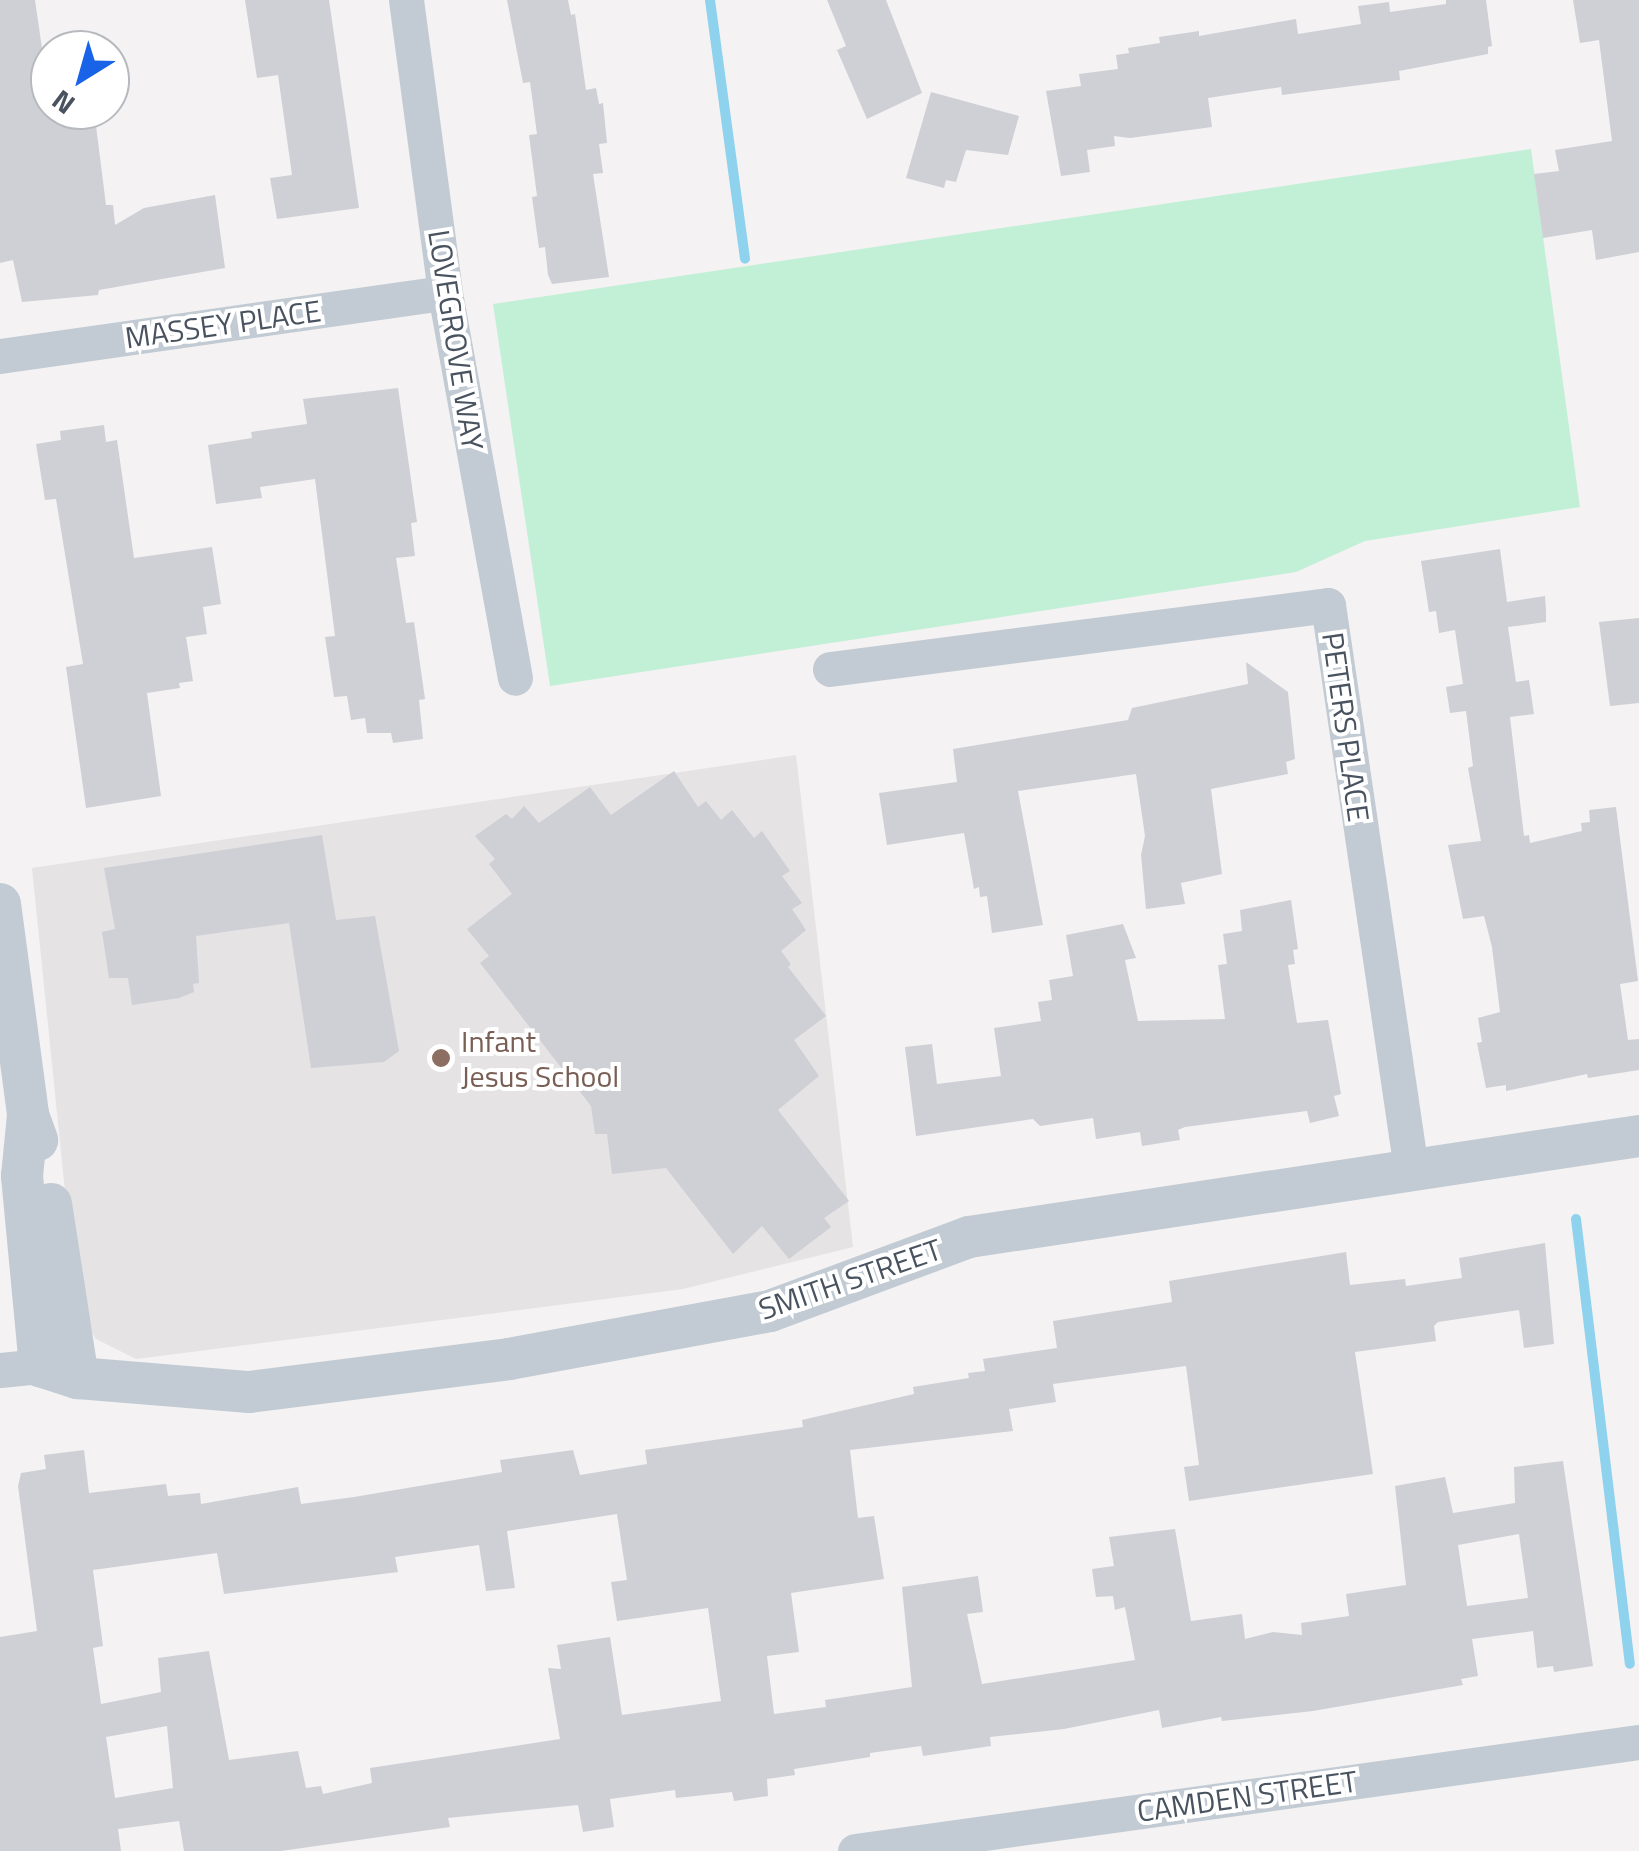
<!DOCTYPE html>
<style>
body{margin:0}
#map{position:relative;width:1639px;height:1851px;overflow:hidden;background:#f4f2f2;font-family:"Titillium Web",sans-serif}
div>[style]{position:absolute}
.education>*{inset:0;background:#e5e3e4}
.green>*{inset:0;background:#c1f0d7}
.stream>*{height:10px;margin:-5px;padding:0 5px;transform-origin:5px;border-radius:5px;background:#8ed2ed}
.building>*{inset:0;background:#ced0d6}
.minor>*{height:35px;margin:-17.5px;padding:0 17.5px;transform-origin:17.5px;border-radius:17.5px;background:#c2cbd3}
.tertiary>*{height:42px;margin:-21px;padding:0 21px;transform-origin:21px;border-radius:21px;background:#c2cbd3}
.dots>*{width:28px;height:28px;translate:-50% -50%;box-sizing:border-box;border:5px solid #fff;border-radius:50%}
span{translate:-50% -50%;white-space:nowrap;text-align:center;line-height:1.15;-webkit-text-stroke:8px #fff;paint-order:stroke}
.street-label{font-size:30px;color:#49535f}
.education-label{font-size:30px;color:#785e54}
.left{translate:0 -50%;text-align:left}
.north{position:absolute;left:30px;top:30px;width:100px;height:100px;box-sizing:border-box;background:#fff;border:2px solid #b6babf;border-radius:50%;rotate:217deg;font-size:28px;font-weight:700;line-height:40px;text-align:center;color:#49535f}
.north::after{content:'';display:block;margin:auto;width:35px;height:45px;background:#1863e7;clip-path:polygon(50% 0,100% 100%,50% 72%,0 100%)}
</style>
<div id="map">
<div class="education">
<i style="clip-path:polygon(796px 755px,853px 1247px,683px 1289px,136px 1359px,96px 1339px,77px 1309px,32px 868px)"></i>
</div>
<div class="green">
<i style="clip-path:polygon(1531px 149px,1580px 507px,1365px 541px,1296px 572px,550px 686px,493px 304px)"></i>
</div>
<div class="stream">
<i style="left:710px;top:0;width:261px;rotate:82.3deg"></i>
<i style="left:1576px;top:1219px;width:448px;rotate:83.1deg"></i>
</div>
<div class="building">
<i style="clip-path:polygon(0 0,35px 0,52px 117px,94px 110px,106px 205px,113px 205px,115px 225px,144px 208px,215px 195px,225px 268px,99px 290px,98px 295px,22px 302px,13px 260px,0 263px)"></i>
<i style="clip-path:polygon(245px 0,329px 0,359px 208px,277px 219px,270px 178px,292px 175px,278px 75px,257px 78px)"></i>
<i style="clip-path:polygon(507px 0,568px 0,571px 15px,575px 14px,586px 90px,596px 88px,599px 104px,603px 103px,607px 143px,599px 144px,603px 173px,593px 174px,609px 277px,552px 284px,548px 275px,545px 247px,539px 248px,532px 197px,537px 196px,529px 135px,537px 134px,530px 82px,523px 83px)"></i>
<i style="clip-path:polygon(827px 0,886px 0,922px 93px,867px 119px,837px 50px,846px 46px)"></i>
<i style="clip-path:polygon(1446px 0,1486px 0,1492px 46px,1488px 47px,1488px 54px,1399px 71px,1400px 80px,1282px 95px,1281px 87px,1208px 98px,1212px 127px,1130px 138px,1114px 136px,1115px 146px,1087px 150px,1090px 172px,1061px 176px,1046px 91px,1081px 86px,1079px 74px,1118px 69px,1116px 55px,1129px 53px,1128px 48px,1160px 43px,1159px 37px,1199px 31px,1199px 36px,1296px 19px,1298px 34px,1361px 24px,1358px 6px,1389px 2px,1390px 12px,1446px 4px)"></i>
<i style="clip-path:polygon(1573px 0,1639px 0,1639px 252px,1596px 260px,1592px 230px,1543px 238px,1534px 174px,1559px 171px,1555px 150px,1612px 141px,1599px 40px,1580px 43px)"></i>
<i style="clip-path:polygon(931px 92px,1019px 116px,1008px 155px,966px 150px,956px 182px,946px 180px,944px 188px,906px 178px)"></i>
<i style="clip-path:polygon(398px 388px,417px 522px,411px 523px,415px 556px,396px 558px,406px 623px,414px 622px,425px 699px,419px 700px,423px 739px,393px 743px,391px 733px,367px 733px,365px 718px,351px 720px,347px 696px,334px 697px,325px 637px,335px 636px,315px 479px,260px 487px,262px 498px,216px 504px,208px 445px,252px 438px,251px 432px,307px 424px,303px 399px)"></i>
<i style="clip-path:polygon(104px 425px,106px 442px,117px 440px,134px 558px,212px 547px,221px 604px,203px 607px,207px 634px,186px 637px,193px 681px,179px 683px,180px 688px,147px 693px,161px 796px,86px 808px,66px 667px,83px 664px,56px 499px,45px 500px,36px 444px,61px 440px,60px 431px)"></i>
<i style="clip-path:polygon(1500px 549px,1507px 602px,1545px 596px,1546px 610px,1546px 622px,1508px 627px,1516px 682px,1529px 680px,1534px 714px,1510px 717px,1524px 836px,1529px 835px,1530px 843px,1582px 831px,1581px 823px,1590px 822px,1589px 810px,1616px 807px,1638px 981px,1620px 984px,1628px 1040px,1639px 1039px,1639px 1070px,1588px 1078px,1587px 1074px,1506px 1091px,1506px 1085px,1486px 1088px,1477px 1043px,1482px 1042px,1478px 1018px,1500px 1012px,1492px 947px,1484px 916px,1463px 919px,1448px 845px,1481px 841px,1468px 768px,1473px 766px,1466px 711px,1450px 713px,1446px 687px,1463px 684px,1455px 630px,1439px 633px,1436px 611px,1429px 612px,1421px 561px)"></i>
<i style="clip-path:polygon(1639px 618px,1639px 703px,1610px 706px,1599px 622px)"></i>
<i style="clip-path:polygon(1246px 662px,1288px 692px,1295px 759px,1286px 762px,1288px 774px,1211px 789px,1222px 874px,1181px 883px,1185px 904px,1146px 909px,1141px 855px,1145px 836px,1136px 774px,1018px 791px,1043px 925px,992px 933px,987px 896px,980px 897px,979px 887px,974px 889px,964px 833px,887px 845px,879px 793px,957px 782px,953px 749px,1128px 720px,1132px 708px,1248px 684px)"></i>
<i style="clip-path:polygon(674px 771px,698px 807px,706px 801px,721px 820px,732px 810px,754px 838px,762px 831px,790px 871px,782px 876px,802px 903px,792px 909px,806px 930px,781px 951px,791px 964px,788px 967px,826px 1016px,794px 1040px,819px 1076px,778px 1110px,849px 1201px,824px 1218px,831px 1227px,789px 1259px,762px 1226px,733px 1254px,666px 1168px,612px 1174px,607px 1134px,595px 1134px,591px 1106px,480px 963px,489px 956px,467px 929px,512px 894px,489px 864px,495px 859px,475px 836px,506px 814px,512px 819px,524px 806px,539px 823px,590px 787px,611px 815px)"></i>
<i style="clip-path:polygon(322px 835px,336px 920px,375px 916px,399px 1051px,384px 1062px,311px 1068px,289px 923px,196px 936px,199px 983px,193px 984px,194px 992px,179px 998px,132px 1005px,128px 978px,109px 978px,102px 932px,115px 929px,104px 868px)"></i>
<i style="clip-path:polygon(1291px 900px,1298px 949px,1293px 950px,1295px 964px,1288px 965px,1297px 1023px,1328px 1020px,1341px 1094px,1334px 1096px,1339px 1116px,1310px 1123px,1307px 1111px,1185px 1127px,1178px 1130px,1180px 1140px,1142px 1146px,1140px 1132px,1096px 1139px,1093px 1118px,1040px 1126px,1033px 1119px,916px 1136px,905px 1047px,932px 1044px,937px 1084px,1001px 1076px,994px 1028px,1041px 1021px,1038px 1002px,1052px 1000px,1049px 980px,1073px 976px,1066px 935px,1123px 924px,1136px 958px,1125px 960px,1138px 1021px,1225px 1019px,1218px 965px,1227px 964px,1223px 934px,1242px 931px,1240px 910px)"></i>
<i style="clip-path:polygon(evenodd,1545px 1243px,1554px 1344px,1524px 1348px,1519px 1310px,1438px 1322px,1434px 1326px,1436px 1341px,1355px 1352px,1373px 1474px,1189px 1501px,1184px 1467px,1199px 1465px,1186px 1366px,1053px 1384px,1056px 1402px,1009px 1409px,1013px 1431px,850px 1450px,858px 1518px,874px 1516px,884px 1579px,791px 1593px,799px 1652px,767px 1656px,774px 1714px,826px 1707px,825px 1700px,912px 1687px,902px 1587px,978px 1576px,983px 1612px,967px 1614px,982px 1684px,1135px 1660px,1125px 1607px,1115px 1610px,1113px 1596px,1096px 1597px,1092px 1569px,1114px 1566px,1109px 1537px,1175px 1529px,1191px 1621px,1242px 1614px,1245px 1639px,1273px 1632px,1302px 1635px,1301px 1623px,1349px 1616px,1346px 1594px,1406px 1585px,1395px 1486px,1445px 1477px,1453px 1513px,1515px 1503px,1514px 1467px,1563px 1461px,1593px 1666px,1554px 1672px,1553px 1666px,1537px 1668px,1533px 1631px,1472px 1639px,1478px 1676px,1461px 1679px,1463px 1685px,1313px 1711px,1222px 1721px,1221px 1717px,1162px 1728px,1159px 1710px,1064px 1729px,990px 1737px,991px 1746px,923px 1756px,921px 1746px,870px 1753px,870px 1757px,794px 1769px,795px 1775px,767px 1779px,768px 1796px,734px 1801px,732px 1792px,676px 1798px,675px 1790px,610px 1799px,614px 1827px,583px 1832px,578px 1805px,448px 1818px,450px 1827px,281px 1851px,184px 1851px,179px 1821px,118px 1829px,121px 1851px,0 1851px,0 1637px,37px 1631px,18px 1486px,21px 1473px,46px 1469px,44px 1455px,84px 1450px,89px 1493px,166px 1484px,168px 1496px,200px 1493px,201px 1504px,298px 1487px,301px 1504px,354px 1497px,502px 1472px,500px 1460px,573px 1450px,580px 1475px,647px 1464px,645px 1450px,803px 1427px,802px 1420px,914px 1394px,913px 1387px,969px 1378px,968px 1373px,985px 1371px,983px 1359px,1057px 1348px,1053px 1321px,1172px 1302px,1169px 1281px,1346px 1252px,1350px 1285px,1405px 1279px,1406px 1286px,1462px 1278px,1459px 1258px,1545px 1243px,617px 1514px,627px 1580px,611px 1582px,617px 1621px,708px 1608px,721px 1701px,622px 1715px,610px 1637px,557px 1645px,561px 1669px,548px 1668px,560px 1739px,370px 1768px,372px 1783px,323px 1794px,321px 1786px,306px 1788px,298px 1751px,229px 1760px,209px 1651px,158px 1658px,161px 1692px,101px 1704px,93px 1648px,103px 1646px,93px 1570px,217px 1553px,224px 1594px,398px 1572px,395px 1557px,479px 1545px,486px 1591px,515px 1588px,507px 1531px,617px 1514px,1545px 1243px,1519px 1534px,1528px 1598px,1467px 1606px,1458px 1545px,1519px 1534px,1545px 1243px,167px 1726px,173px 1788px,115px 1798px,106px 1737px,167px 1726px)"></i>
</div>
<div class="minor">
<i style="left:406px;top:0;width:296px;rotate:82.4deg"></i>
<i style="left:445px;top:293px;width:391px;rotate:79.7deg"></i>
<i style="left:0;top:356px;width:449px;rotate:-8.1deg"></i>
<i style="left:830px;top:669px;width:502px;rotate:-7.32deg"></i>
<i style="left:1328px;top:605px;width:570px;rotate:81.63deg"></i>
<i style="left:0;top:1370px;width:40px;rotate:-5.7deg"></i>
<i style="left:855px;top:1851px;width:792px;rotate:-7.92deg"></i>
</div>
<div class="tertiary">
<i style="left:0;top:904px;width:213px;rotate:82.4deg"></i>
<i style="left:28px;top:1115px;width:27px;rotate:70deg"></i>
<i style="left:28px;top:1115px;width:61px;rotate:95.6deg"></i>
<i style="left:22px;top:1176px;width:191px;rotate:84.6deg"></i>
<i style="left:40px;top:1366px;width:40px;rotate:18deg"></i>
<i style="left:78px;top:1378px;width:172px;rotate:4.7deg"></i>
<i style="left:249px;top:1392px;width:262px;rotate:-7.2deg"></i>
<i style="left:509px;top:1359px;width:265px;rotate:-10.4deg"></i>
<i style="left:770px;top:1311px;width:212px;rotate:-20.4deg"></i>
<i style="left:969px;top:1237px;width:678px;rotate:-8.57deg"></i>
<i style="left:51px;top:1204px;width:176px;rotate:81.2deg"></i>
</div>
<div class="dots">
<i style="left:441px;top:1058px;background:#8d6e63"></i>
</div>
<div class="street-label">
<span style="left:223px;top:324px;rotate:-8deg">MASSEY PLACE</span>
<span style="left:456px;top:340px;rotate:81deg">LOVEGROVE WAY</span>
<span style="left:1346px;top:727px;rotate:82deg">PETERS PLACE</span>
<span style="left:850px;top:1279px;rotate:-19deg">SMITH STREET</span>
<span style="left:1247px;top:1796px;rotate:-8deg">CAMDEN STREET</span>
</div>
<div class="education-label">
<span class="left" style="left:461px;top:1058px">Infant<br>Jesus School</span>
</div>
<div class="north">N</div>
</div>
